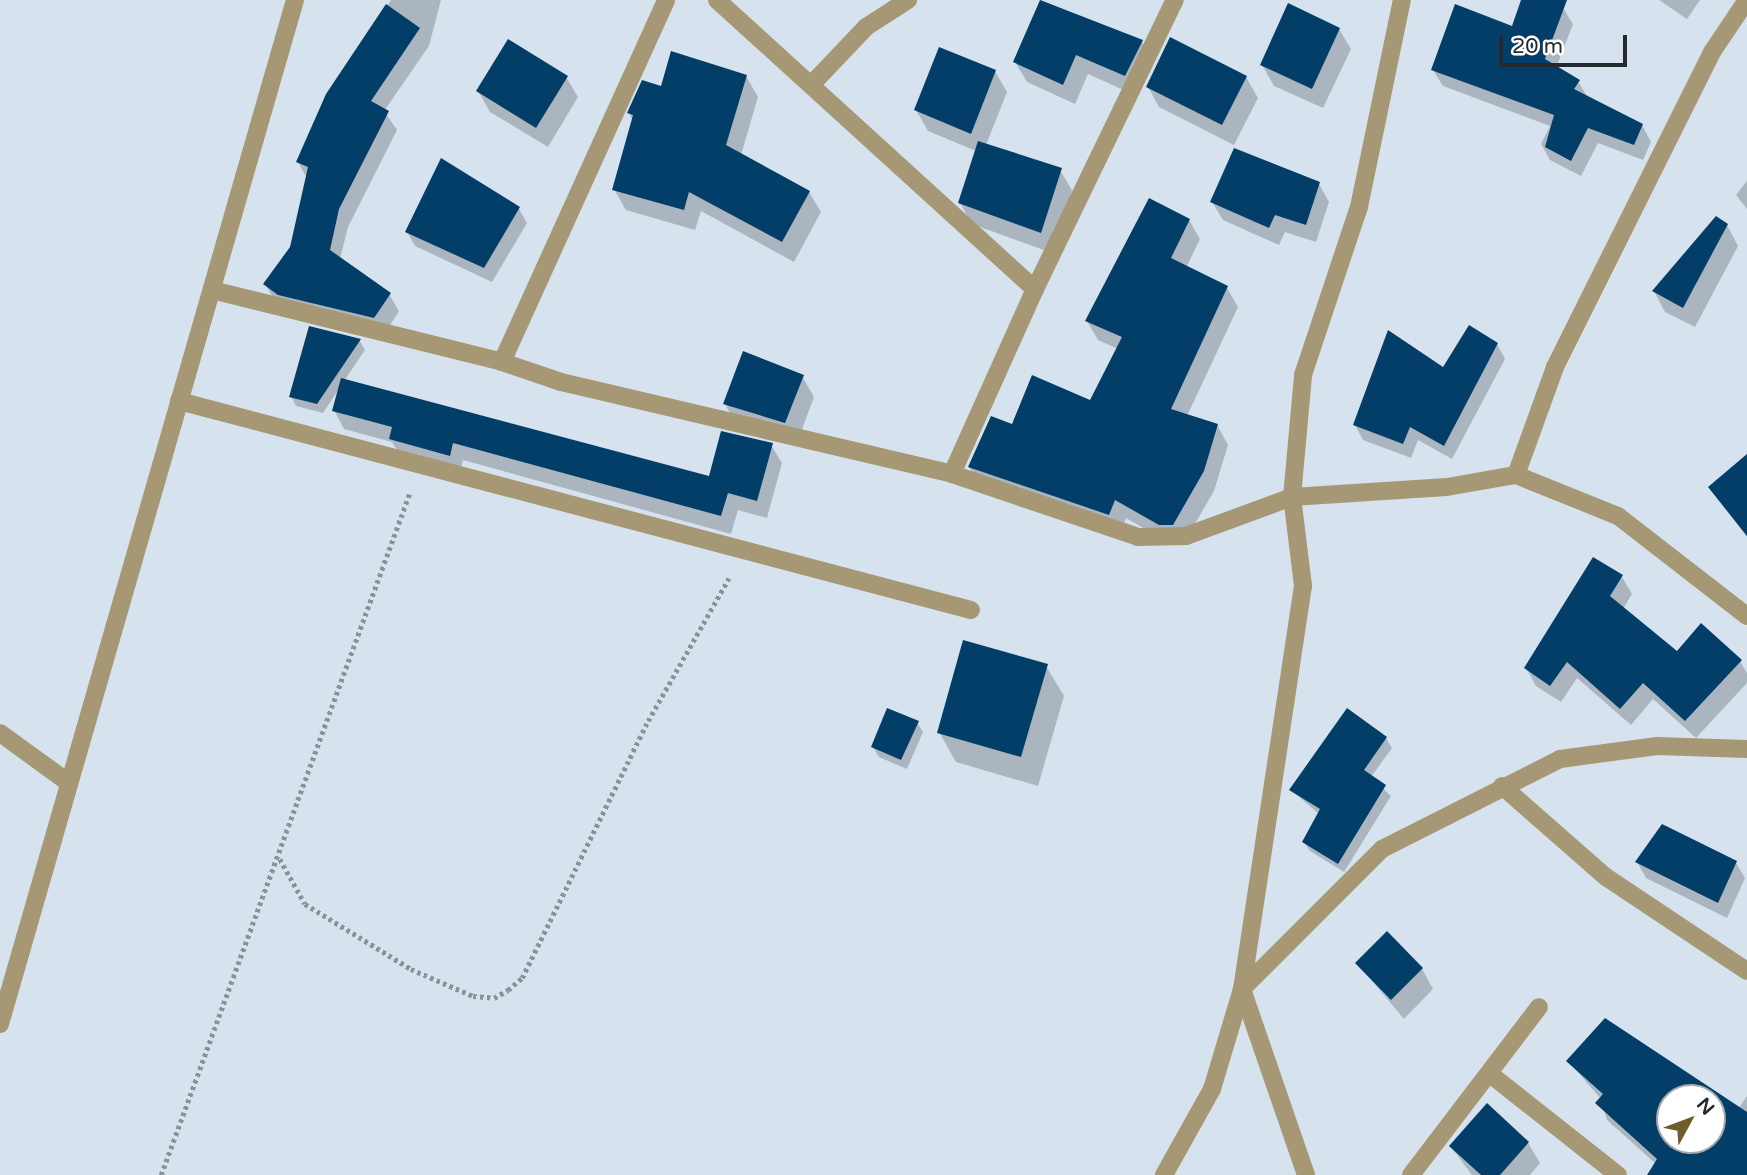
<!DOCTYPE html>
<style>
body{margin:0}
#map{position:relative;width:1747px;height:1175px;overflow:hidden;background:#d6e3ef;font-family:"Varela Round",sans-serif}
div>[style]{position:absolute}
.shadow>*{inset:0;background:#0003}
.building>*{inset:0;background:#023e68}
.path>*{height:4.5px;margin-top:-2.25px;transform-origin:0;background:repeating-linear-gradient(90deg,#88929b 0 3.5px,transparent 0 7px)}
.minor>*{height:18px;margin:-9px;padding:0 9px;transform-origin:9px;border-radius:9px;background:#a79875}
span{translate:-50% -50%;white-space:nowrap;text-align:center;line-height:1.15;-webkit-text-stroke:7px #fff;paint-order:stroke}
.north{position:absolute;left:1656px;top:1084px;width:70px;height:70px;box-sizing:border-box;background:#fff;border:2px solid #a7a9ab;border-radius:50%;rotate:49deg;font-size:19px;font-weight:700;line-height:28px;text-align:center;color:#24292e}
.north::after{content:'';display:block;margin:auto;width:24px;height:32px;background:#705b2a;clip-path:polygon(50% 0,100% 100%,50% 72%,0 100%)}
.scale{position:absolute;left:1499px;top:35px;width:128px;height:32px;box-sizing:border-box;border:4px solid #24292e;border-top:0;padding-left:9px;font-size:21px;line-height:24px;white-space:nowrap;color:#24292e;-webkit-text-stroke:5px #fff;paint-order:stroke}
</style>
<div id="map">
<div class="shadow">
<i style="clip-path:polygon(391px 0,441px 0,429px 46px,384px 111px,397px 130px,348px 227px,340px 259px,389px 294px,399px 311px,384px 335px,275px 301px,265px 284px,291px 248px,307px 178px,298px 162px,328px 95px)"></i>
<i style="clip-path:polygon(1041px 0,1142px 42px,1153px 62px,1137px 96px,1088px 74px,1075px 104px,1027px 82px,1015px 62px)"></i>
<i style="clip-path:polygon(1523px 0,1563px 8px,1573px 24px,1556px 68px,1578px 81px,1588px 98px,1642px 125px,1651px 142px,1643px 160px,1598px 143px,1581px 176px,1550px 160px,1541px 144px,1550px 126px,1443px 86px,1433px 70px,1513px 28px)"></i>
<i style="clip-path:polygon(1659px 0,1700px 0,1687px 19px)"></i>
<i style="clip-path:polygon(1339px 29px,1351px 49px,1323px 108px,1274px 86px,1262px 65px)"></i>
<i style="clip-path:polygon(995px 71px,1007px 92px,986px 145px,1060px 170px,1072px 190px,1052px 253px,972px 224px,960px 203px,976px 151px,928px 131px,916px 110px)"></i>
<i style="clip-path:polygon(746px 76px,758px 97px,741px 155px,809px 192px,821px 212px,794px 262px,701px 211px,695px 230px,626px 210px,614px 189px,633px 121px,629px 113px,662px 88px)"></i>
<i style="clip-path:polygon(566px 77px,578px 97px,548px 147px,490px 112px,478px 91px)"></i>
<i style="clip-path:polygon(1246px 77px,1258px 98px,1234px 145px,1159px 107px,1148px 87px)"></i>
<i style="clip-path:polygon(1747px 181px,1747px 209px,1736px 195px)"></i>
<i style="clip-path:polygon(1319px 184px,1329px 202px,1316px 242px,1285px 232px,1279px 245px,1223px 220px,1212px 202px)"></i>
<i style="clip-path:polygon(519px 209px,527px 223px,492px 282px,415px 246px,407px 232px)"></i>
<i style="clip-path:polygon(1189px 220px,1200px 239px,1186px 268px,1227px 288px,1238px 307px,1187px 416px,1217px 425px,1228px 445px,1214px 491px,1183px 544px,1171px 544px,1126px 518px,1120px 534px,981px 486px,969px 467px,1012px 426px,1091px 402px,1118px 349px,1098px 340px,1087px 321px)"></i>
<i style="clip-path:polygon(1727px 225px,1738px 246px,1695px 327px,1665px 312px,1654px 291px)"></i>
<i style="clip-path:polygon(359px 340px,365px 350px,344px 381px,711px 478px,771px 445px,782px 463px,767px 518px,738px 510px,731px 534px,463px 460px,460px 473px,401px 457px,392px 442px,344px 429px,334px 410px,339px 389px,323px 413px,296px 406px,291px 396px)"></i>
<i style="clip-path:polygon(1497px 344px,1505px 359px,1452px 459px,1418px 440px,1411px 458px,1363px 440px,1355px 425px)"></i>
<i style="clip-path:polygon(802px 376px,814px 397px,797px 443px,736px 424px,725px 404px)"></i>
<i style="clip-path:polygon(1747px 482px,1747px 536px,1746px 536px,1710px 487px)"></i>
<i style="clip-path:polygon(1622px 577px,1632px 594px,1623px 609px,1677px 653px,1740px 661px,1747px 673px,1747px 683px,1696px 738px,1653px 699px,1631px 725px,1577px 678px,1561px 702px,1536px 686px,1526px 668px)"></i>
<i style="clip-path:polygon(1046px 666px,1064px 696px,1038px 786px,956px 762px,939px 732px)"></i>
<i style="clip-path:polygon(917px 722px,923px 732px,907px 769px,879px 757px,873px 747px)"></i>
<i style="clip-path:polygon(1386px 738px,1392px 748px,1371px 777px,1391px 796px,1344px 872px,1310px 851px,1304px 842px,1319px 814px,1291px 790px)"></i>
<i style="clip-path:polygon(1637px 862px,1736px 863px,1745px 878px,1727px 918px,1646px 878px)"></i>
<i style="clip-path:polygon(1357px 963px,1422px 969px,1433px 989px,1404px 1019px)"></i>
<i style="clip-path:polygon(evenodd,1605px 1020px,1739px 1108px,1747px 1096px,1747px 1175px,1653px 1175px,1656px 1164px,1607px 1120px,1601px 1099px,1568px 1061px,1605px 1020px,1670px 1098px,1712px 1098px,1712px 1140px,1670px 1140px,1670px 1098px)"></i>
<i style="clip-path:polygon(1528px 1143px,1540px 1163px,1530px 1175px,1472px 1175px,1451px 1147px)"></i>
</div>
<div class="building">
<i style="clip-path:polygon(1040px 0,1143px 40px,1125px 76px,1076px 55px,1063px 85px,1013px 62px)"></i>
<i style="clip-path:polygon(1521px 0,1567px 0,1545px 59px,1580px 80px,1574px 89px,1643px 124px,1634px 145px,1588px 128px,1571px 161px,1545px 147px,1554px 115px,1431px 70px,1455px 4px,1512px 26px)"></i>
<i style="clip-path:polygon(1288px 3px,1340px 28px,1312px 89px,1260px 65px)"></i>
<i style="clip-path:polygon(386px 4px,420px 28px,371px 101px,389px 111px,339px 209px,330px 250px,391px 293px,374px 318px,278px 295px,263px 284px,290px 247px,308px 167px,296px 162px,326px 94px)"></i>
<i style="clip-path:polygon(1170px 37px,1247px 76px,1222px 125px,1146px 87px)"></i>
<i style="clip-path:polygon(508px 39px,568px 76px,536px 128px,476px 91px)"></i>
<i style="clip-path:polygon(939px 47px,996px 70px,971px 134px,914px 110px)"></i>
<i style="clip-path:polygon(671px 51px,747px 75px,726px 145px,810px 191px,782px 242px,689px 192px,684px 210px,612px 190px,633px 115px,627px 113px,642px 80px,661px 86px)"></i>
<i style="clip-path:polygon(978px 141px,1062px 168px,1041px 233px,958px 203px)"></i>
<i style="clip-path:polygon(1234px 148px,1320px 182px,1306px 225px,1275px 215px,1269px 228px,1210px 202px)"></i>
<i style="clip-path:polygon(441px 158px,520px 207px,484px 268px,405px 232px)"></i>
<i style="clip-path:polygon(1149px 198px,1190px 219px,1171px 258px,1228px 286px,1171px 409px,1218px 424px,1204px 471px,1173px 525px,1159px 525px,1115px 500px,1109px 515px,968px 467px,991px 416px,1012px 424px,1032px 375px,1090px 400px,1122px 337px,1085px 321px)"></i>
<i style="clip-path:polygon(1716px 216px,1728px 224px,1683px 308px,1652px 291px)"></i>
<i style="clip-path:polygon(1469px 325px,1498px 343px,1444px 446px,1410px 427px,1403px 444px,1353px 425px,1388px 330px,1443px 367px)"></i>
<i style="clip-path:polygon(309px 326px,361px 339px,317px 404px,289px 397px)"></i>
<i style="clip-path:polygon(743px 351px,804px 375px,785px 423px,723px 404px)"></i>
<i style="clip-path:polygon(341px 378px,709px 476px,721px 431px,773px 443px,757px 501px,728px 493px,721px 516px,453px 443px,450px 456px,389px 439px,392px 427px,332px 411px)"></i>
<i style="clip-path:polygon(1747px 454px,1747px 536px,1708px 487px)"></i>
<i style="clip-path:polygon(1593px 557px,1623px 575px,1610px 596px,1677px 651px,1701px 623px,1742px 660px,1685px 721px,1643px 683px,1620px 709px,1567px 662px,1550px 686px,1524px 668px)"></i>
<i style="clip-path:polygon(963px 640px,1048px 664px,1021px 757px,937px 733px)"></i>
<i style="clip-path:polygon(887px 708px,919px 721px,901px 760px,871px 747px)"></i>
<i style="clip-path:polygon(1347px 708px,1387px 737px,1364px 770px,1386px 785px,1338px 864px,1302px 842px,1320px 809px,1289px 790px)"></i>
<i style="clip-path:polygon(1662px 824px,1737px 861px,1718px 903px,1635px 862px)"></i>
<i style="clip-path:polygon(1387px 931px,1423px 968px,1391px 1000px,1355px 963px)"></i>
<i style="clip-path:polygon(evenodd,1605px 1018px,1747px 1112px,1747px 1175px,1647px 1175px,1657px 1159px,1595px 1103px,1603px 1094px,1566px 1061px,1605px 1018px,1670px 1098px,1712px 1098px,1712px 1140px,1670px 1140px,1670px 1098px)"></i>
<i style="clip-path:polygon(1487px 1103px,1529px 1142px,1500px 1175px,1481px 1175px,1449px 1146px)"></i>
</div>
<div class="path">
<i style="left:280px;top:859px;width:51px;rotate:60.9deg"></i>
<i style="left:305px;top:904px;width:124px;rotate:31.5deg"></i>
<i style="left:411px;top:969px;width:68px;rotate:23.5deg"></i>
<i style="left:473px;top:996px;width:21px;rotate:5deg"></i>
<i style="left:494px;top:998px;width:16px;rotate:-30deg"></i>
<i style="left:508px;top:990px;width:18px;rotate:-41deg"></i>
<i style="left:522px;top:978px;width:286px;rotate:-63.9deg"></i>
<i style="left:648px;top:721px;width:164px;rotate:-60.5deg"></i>
<i style="left:161px;top:1175px;width:727px;rotate:-69.97deg"></i>
</div>
<div class="minor">
<i style="left:717px;top:0;width:430px;rotate:42.3deg"></i>
<i style="left:1035px;top:289px;width:203px;rotate:114.2deg"></i>
<i style="left:952px;top:474px;width:196px;rotate:18.7deg"></i>
<i style="left:1138px;top:537px;width:48px;rotate:-1.2deg"></i>
<i style="left:1186px;top:536px;width:113px;rotate:-20.2deg"></i>
<i style="left:1292px;top:497px;width:155px;rotate:-3.7deg"></i>
<i style="left:1447px;top:487px;width:70px;rotate:-9.9deg"></i>
<i style="left:1516px;top:475px;width:110px;rotate:21.9deg"></i>
<i style="left:1618px;top:516px;width:163px;rotate:37.8deg"></i>
<i style="left:812px;top:84px;width:79px;rotate:-46.5deg"></i>
<i style="left:866px;top:27px;width:50px;rotate:-32.7deg"></i>
<i style="left:1035px;top:289px;width:321px;rotate:-64.2deg"></i>
<i style="left:212px;top:290px;width:299px;rotate:13.9deg"></i>
<i style="left:502px;top:362px;width:397px;rotate:-65.6deg"></i>
<i style="left:502px;top:362px;width:62px;rotate:18.7deg"></i>
<i style="left:561px;top:382px;width:402px;rotate:13.2deg"></i>
<i style="left:179px;top:401px;width:819px;rotate:14.78deg"></i>
<i style="left:1516px;top:475px;width:115px;rotate:-70.1deg"></i>
<i style="left:1555px;top:367px;width:352px;rotate:-63.5deg"></i>
<i style="left:1712px;top:52px;width:63px;rotate:-56.1deg"></i>
<i style="left:0;top:733px;width:85px;rotate:35.9deg"></i>
<i style="left:1502px;top:786px;width:138px;rotate:41.2deg"></i>
<i style="left:1606px;top:877px;width:169px;rotate:33.7deg"></i>
<i style="left:0;top:1024px;width:1066px;rotate:-73.93deg"></i>
<i style="left:1490px;top:1074px;width:163px;rotate:38.3deg"></i>
<i style="left:1164px;top:1175px;width:98px;rotate:-60.8deg"></i>
<i style="left:1212px;top:1089px;width:104px;rotate:-73.3deg"></i>
<i style="left:1242px;top:989px;width:408px;rotate:-81.4deg"></i>
<i style="left:1303px;top:586px;width:90px;rotate:-97deg"></i>
<i style="left:1292px;top:497px;width:122px;rotate:-84.8deg"></i>
<i style="left:1303px;top:375px;width:177px;rotate:-71.6deg"></i>
<i style="left:1359px;top:207px;width:211px;rotate:-78.3deg"></i>
<i style="left:1306px;top:1175px;width:197px;rotate:-109deg"></i>
<i style="left:1242px;top:989px;width:198px;rotate:-45deg"></i>
<i style="left:1382px;top:849px;width:199px;rotate:-26.8deg"></i>
<i style="left:1560px;top:759px;width:98px;rotate:-7.6deg"></i>
<i style="left:1657px;top:746px;width:90px;rotate:1.9deg"></i>
<i style="left:1411px;top:1175px;width:211px;rotate:-52.7deg"></i>
</div>
<div class="north">N</div>
<div class="scale">20 m</div>
</div>
